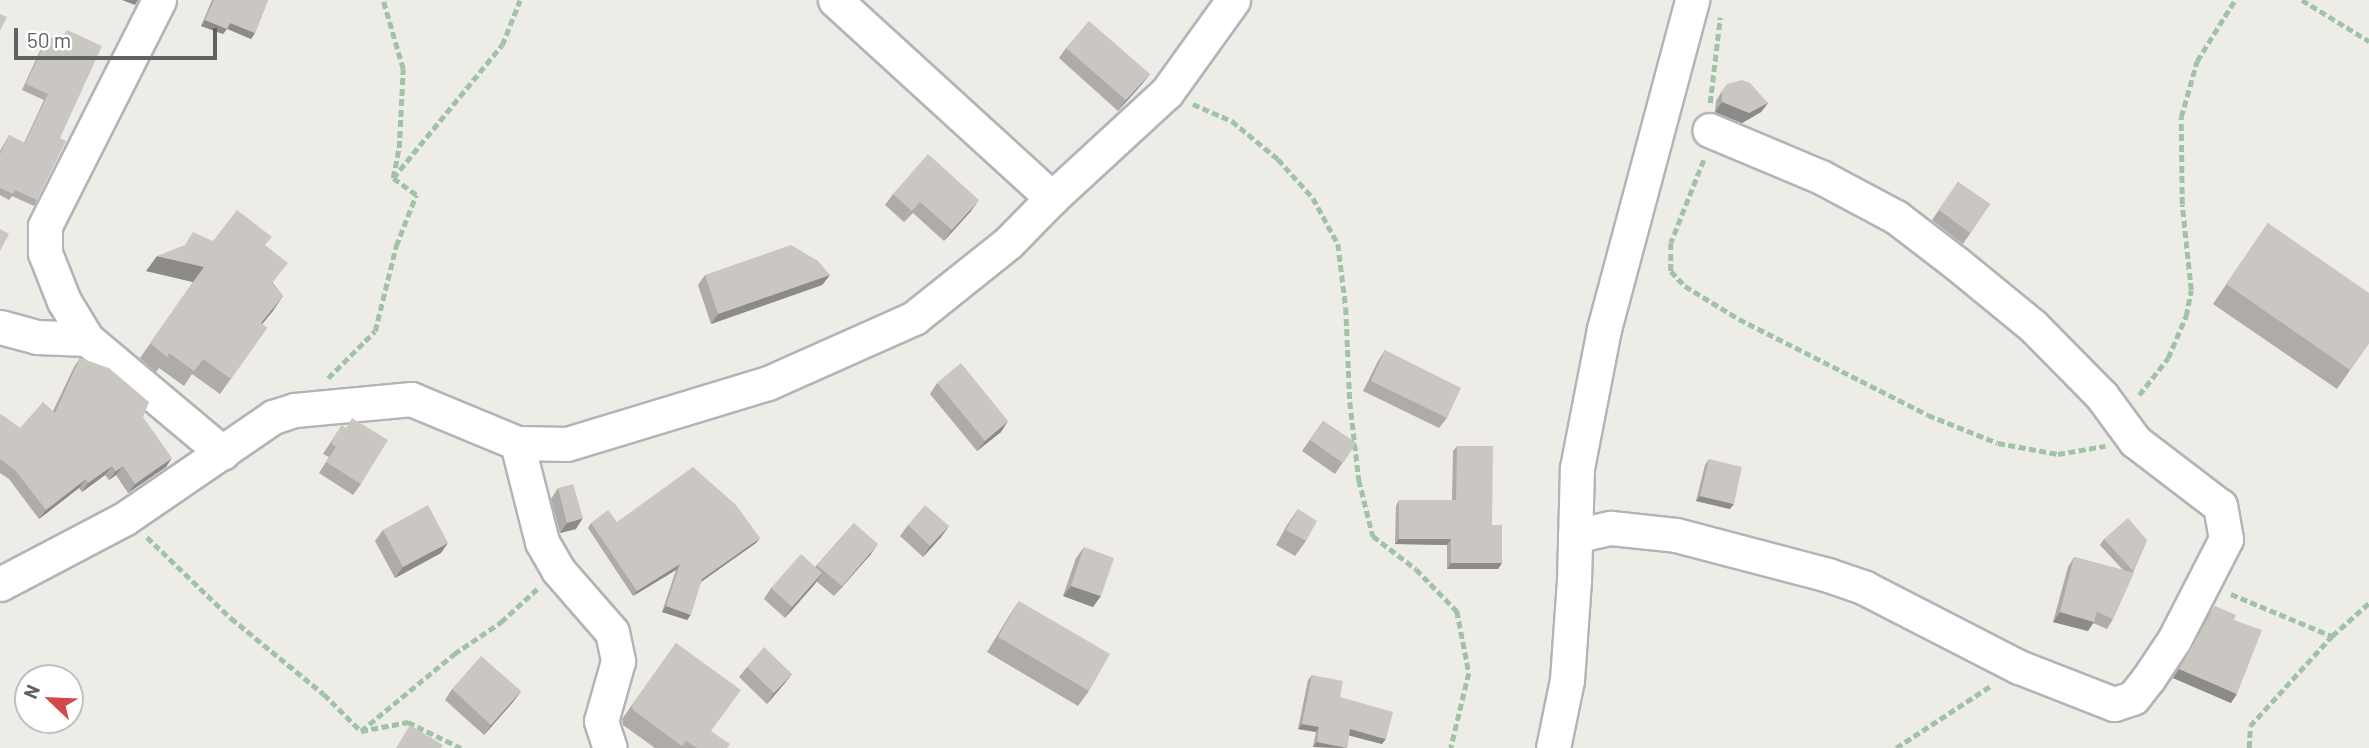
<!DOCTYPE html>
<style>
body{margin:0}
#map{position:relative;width:2369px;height:748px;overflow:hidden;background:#eeece7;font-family:Barlow,sans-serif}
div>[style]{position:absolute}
.path>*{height:4.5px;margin-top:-2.25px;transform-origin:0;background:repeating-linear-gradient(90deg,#a0c3a7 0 7px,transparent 0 10.5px)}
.roads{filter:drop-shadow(2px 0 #b2b4b7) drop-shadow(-2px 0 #b2b4b7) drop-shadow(0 2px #b2b4b7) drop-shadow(0 -2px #b2b4b7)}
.street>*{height:33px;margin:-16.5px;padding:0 16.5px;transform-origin:16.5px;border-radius:16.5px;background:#fff}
.wall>*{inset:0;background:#aeaba8}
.shaded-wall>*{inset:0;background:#8d8b88}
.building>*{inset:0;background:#cac7c3}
span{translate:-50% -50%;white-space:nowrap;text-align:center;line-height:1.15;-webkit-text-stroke:6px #fff;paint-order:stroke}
.north{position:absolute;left:14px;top:664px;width:70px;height:70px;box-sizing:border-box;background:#fff;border:2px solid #bfc0c1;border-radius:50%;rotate:293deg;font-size:19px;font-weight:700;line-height:28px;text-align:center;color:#5e6265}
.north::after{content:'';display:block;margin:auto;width:24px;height:32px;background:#d3484b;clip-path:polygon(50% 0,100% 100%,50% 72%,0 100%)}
.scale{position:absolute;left:14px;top:28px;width:203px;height:32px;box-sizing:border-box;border:4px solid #5e6265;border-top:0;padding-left:9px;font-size:21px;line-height:24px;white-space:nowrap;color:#5e6265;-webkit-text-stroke:5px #fff;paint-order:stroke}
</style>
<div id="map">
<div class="path">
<i style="left:2302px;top:0;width:79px;rotate:31.5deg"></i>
<i style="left:1710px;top:103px;width:86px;rotate:-83.3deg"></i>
<i style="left:1193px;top:104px;width:43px;rotate:23.6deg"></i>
<i style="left:1232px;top:121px;width:60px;rotate:39.6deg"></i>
<i style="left:1278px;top:159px;width:52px;rotate:48.1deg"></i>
<i style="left:1313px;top:198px;width:52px;rotate:61.5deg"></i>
<i style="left:1338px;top:244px;width:64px;rotate:82.9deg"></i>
<i style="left:1346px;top:308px;width:94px;rotate:87.6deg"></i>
<i style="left:1350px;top:402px;width:79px;rotate:83.4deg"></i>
<i style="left:1359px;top:480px;width:58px;rotate:76deg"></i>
<i style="left:1373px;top:536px;width:54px;rotate:37.5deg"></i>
<i style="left:1416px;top:569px;width:59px;rotate:45.7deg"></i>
<i style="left:1457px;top:611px;width:63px;rotate:79deg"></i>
<i style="left:1469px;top:673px;width:77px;rotate:103.5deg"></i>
<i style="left:1704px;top:160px;width:89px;rotate:111.7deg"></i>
<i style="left:1671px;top:243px;width:28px;rotate:90deg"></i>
<i style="left:1671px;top:271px;width:21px;rotate:47deg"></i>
<i style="left:1685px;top:286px;width:63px;rotate:31.4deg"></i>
<i style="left:1739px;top:319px;width:212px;rotate:26.9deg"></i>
<i style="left:1928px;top:415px;width:75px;rotate:21.8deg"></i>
<i style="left:1998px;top:443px;width:61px;rotate:10.4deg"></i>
<i style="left:2058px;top:454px;width:48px;rotate:-9.7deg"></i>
<i style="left:393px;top:178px;width:172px;rotate:-50.7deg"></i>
<i style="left:502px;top:45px;width:48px;rotate:-68.2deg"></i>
<i style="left:328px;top:378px;width:66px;rotate:-45deg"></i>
<i style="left:375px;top:331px;width:88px;rotate:-76.1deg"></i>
<i style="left:396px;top:246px;width:55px;rotate:-68.6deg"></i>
<i style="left:416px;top:195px;width:29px;rotate:-144deg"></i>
<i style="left:393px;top:178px;width:31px;rotate:-79deg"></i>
<i style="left:399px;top:148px;width:79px;rotate:-87.1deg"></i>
<i style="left:403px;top:69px;width:72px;rotate:-106.2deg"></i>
<i style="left:2139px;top:395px;width:47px;rotate:-51.9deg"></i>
<i style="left:2168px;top:358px;width:46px;rotate:-66.8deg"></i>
<i style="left:2186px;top:316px;width:26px;rotate:-79deg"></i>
<i style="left:2191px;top:290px;width:86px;rotate:-96deg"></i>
<i style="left:2182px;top:204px;width:87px;rotate:-90.7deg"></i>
<i style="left:2181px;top:117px;width:58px;rotate:-74.1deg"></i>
<i style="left:2197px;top:61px;width:72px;rotate:-58.1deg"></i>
<i style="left:147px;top:537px;width:117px;rotate:44deg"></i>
<i style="left:231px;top:618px;width:120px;rotate:39.3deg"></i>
<i style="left:324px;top:694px;width:52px;rotate:45deg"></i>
<i style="left:361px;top:731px;width:121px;rotate:-39.6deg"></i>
<i style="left:454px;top:654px;width:57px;rotate:-34.2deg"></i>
<i style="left:501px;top:622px;width:49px;rotate:-42.5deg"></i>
<i style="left:2231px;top:594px;width:109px;rotate:22.6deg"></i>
<i style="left:2332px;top:636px;width:50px;rotate:-41.7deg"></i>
<i style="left:361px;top:731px;width:48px;rotate:-10.8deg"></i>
<i style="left:408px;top:722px;width:59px;rotate:26.1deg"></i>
<i style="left:1896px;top:748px;width:115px;rotate:-33.3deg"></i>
<i style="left:2249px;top:748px;width:22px;rotate:-87deg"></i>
<i style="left:2250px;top:726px;width:122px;rotate:-47.7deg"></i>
</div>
<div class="roads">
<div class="street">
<i style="left:159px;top:0;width:253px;rotate:116.8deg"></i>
<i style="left:45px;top:226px;width:27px;rotate:90deg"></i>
<i style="left:45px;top:253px;width:52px;rotate:68.4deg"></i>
<i style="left:64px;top:301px;width:44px;rotate:58.8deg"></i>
<i style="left:87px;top:339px;width:177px;rotate:40deg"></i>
<i style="left:835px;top:0;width:294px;rotate:42.4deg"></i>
<i style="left:0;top:327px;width:38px;rotate:15deg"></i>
<i style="left:37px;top:337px;width:50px;rotate:2.3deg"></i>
<i style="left:517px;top:443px;width:102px;rotate:75.8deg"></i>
<i style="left:542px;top:542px;width:32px;rotate:60deg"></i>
<i style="left:558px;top:570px;width:82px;rotate:48.9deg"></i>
<i style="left:612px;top:632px;width:30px;rotate:78deg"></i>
<i style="left:618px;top:661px;width:62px;rotate:105.8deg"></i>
<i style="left:601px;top:721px;width:28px;rotate:72deg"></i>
<i style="left:1575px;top:536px;width:37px;rotate:-13deg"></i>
<i style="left:1611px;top:528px;width:65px;rotate:6.1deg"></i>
<i style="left:1676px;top:535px;width:157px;rotate:14.7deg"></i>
<i style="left:1828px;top:575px;width:39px;rotate:19deg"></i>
<i style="left:1865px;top:588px;width:173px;rotate:27.2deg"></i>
<i style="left:2019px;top:667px;width:102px;rotate:21.3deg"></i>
<i style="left:2114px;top:704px;width:20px;rotate:-18deg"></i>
<i style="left:2133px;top:698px;width:24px;rotate:-52deg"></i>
<i style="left:2148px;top:679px;width:47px;rotate:-56.3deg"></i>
<i style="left:2174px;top:640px;width:114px;rotate:-62.8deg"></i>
<i style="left:2226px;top:539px;width:34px;rotate:-100deg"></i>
<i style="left:2220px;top:506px;width:107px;rotate:-142.6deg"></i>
<i style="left:2135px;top:441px;width:56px;rotate:-126.3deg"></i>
<i style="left:2102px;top:396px;width:98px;rotate:-134.6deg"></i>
<i style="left:2033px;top:326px;width:99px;rotate:-140.7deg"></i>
<i style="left:1956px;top:263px;width:76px;rotate:-142.5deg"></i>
<i style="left:1896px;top:217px;width:85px;rotate:-151.9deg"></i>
<i style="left:1821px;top:177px;width:121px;rotate:-157.2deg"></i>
<i style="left:0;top:584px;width:140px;rotate:-27.7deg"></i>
<i style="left:124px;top:519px;width:181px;rotate:-34.4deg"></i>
<i style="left:273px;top:417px;width:23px;rotate:-18deg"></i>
<i style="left:295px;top:410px;width:117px;rotate:-5.4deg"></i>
<i style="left:411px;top:399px;width:115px;rotate:22.5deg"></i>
<i style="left:517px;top:443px;width:50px;rotate:1.1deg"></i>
<i style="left:567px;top:444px;width:210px;rotate:-16.9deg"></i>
<i style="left:768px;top:383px;width:160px;rotate:-24deg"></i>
<i style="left:914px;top:318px;width:120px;rotate:-38.6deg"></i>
<i style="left:1008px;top:243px;width:63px;rotate:-45.6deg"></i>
<i style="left:1052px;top:198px;width:156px;rotate:-42.7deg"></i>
<i style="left:1167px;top:92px;width:113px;rotate:-54.3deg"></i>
<i style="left:1553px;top:748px;width:69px;rotate:-78.4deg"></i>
<i style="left:1567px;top:680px;width:99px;rotate:-86deg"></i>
<i style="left:1574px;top:581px;width:113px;rotate:-88.5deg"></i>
<i style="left:1577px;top:468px;width:142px;rotate:-79deg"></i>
<i style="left:1604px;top:329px;width:341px;rotate:-75deg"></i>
</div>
</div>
<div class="wall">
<i style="clip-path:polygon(212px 0,268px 0,255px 33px,251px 39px,227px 29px,223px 34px,201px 26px)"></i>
<i style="clip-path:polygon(67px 30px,60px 138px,37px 200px,34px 206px,12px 196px,9px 200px,0 195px,0 151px,9px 135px,24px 143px,44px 100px,22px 90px,44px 42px,48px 36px,60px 42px)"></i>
<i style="clip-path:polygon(1066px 48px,1150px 74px,1142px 84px,1118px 111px,1059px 58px)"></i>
<i style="clip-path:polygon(1722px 91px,1768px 103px,1761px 112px,1742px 123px,1715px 112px,1716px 101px)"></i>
<i style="clip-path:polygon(1958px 182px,1990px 204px,1963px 244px,1932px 220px)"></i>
<i style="clip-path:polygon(893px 194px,971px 211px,944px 241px,913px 213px,904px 222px,885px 205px)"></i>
<i style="clip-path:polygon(2268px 223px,2369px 343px,2337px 389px,2213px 304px)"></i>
<i style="clip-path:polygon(213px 241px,266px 246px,273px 283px,283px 296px,262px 324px,267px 328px,220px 394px,192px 374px,184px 386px,159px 368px,156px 372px,140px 358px,193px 282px,146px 271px)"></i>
<i style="clip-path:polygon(705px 275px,830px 275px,822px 285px,711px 324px,698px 285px)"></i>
<i style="clip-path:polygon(1385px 350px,1447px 418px,1439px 428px,1363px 391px,1378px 361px)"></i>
<i style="clip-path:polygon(80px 358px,143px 417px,166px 467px,128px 493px,116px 475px,109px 480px,105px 475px,82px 492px,79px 488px,39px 519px,9px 479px,0 473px,0 415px,20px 428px,53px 411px,74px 367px)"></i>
<i style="clip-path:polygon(937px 383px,1001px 432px,977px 451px,930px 394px)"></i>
<i style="clip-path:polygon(1323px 421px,1356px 443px,1335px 474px,1302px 451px)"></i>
<i style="clip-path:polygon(342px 425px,361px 484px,353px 495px,319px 473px,329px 457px,323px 454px)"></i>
<i style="clip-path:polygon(1457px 446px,1492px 525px,1502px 563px,1498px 569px,1447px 569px,1447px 545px,1395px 544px,1396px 506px,1399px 500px,1452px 500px,1453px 451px)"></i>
<i style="clip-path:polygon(1709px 459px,1730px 509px,1696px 501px,1705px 465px)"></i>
<i style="clip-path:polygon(558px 488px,576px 529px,560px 533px,551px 499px)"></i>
<i style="clip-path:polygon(1298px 509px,1306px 541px,1295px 556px,1276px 545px,1287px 525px)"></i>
<i style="clip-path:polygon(617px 522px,756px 543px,701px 582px,687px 620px,662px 612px,676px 570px,633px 596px,588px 528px,591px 523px)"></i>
<i style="clip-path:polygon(854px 523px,871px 554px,834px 596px,816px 581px,785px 618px,764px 599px,771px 588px,815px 567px)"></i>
<i style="clip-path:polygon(908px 525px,949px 526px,941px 537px,923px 557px,900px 536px)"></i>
<i style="clip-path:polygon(383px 530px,441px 553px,395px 578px,375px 541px)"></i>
<i style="clip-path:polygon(2104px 539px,2147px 540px,2113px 619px,2107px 629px,2093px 623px,2088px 631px,2053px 622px,2068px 567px,2074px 557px,2123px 570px,2100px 545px)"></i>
<i style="clip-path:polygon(1084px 547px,1093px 607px,1063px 596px,1076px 558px)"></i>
<i style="clip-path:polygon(1019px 601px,1089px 691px,1078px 706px,987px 652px,1009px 616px)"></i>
<i style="clip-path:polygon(2215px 606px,2234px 620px,2231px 703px,2173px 678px,2209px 615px)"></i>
<i style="clip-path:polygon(676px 643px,711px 732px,727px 748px,655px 748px,623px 725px,622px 719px)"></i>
<i style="clip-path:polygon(747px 667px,792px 674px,784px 684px,767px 704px,739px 677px)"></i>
<i style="clip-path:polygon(1312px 675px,1340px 697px,1382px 744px,1349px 735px,1347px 748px,1313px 747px,1316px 732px,1298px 729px,1308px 680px)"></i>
<i style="clip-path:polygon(452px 689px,521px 691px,513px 702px,484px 735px,445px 700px)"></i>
</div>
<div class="shaded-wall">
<i style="clip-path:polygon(122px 0,138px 0,135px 5px)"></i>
<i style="clip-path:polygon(205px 20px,227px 29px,223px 34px,201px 26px)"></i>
<i style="clip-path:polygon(230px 23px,255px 33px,251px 39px,226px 28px)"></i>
<i style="clip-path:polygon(1150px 74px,1142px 84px,1118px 111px,1126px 100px)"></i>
<i style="clip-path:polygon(1722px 102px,1768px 103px,1761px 112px,1742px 123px,1715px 112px)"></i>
<i style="clip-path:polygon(979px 200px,971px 211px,944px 241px,952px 230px)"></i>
<i style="clip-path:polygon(157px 256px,204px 267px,193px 282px,146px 271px)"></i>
<i style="clip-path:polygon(830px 275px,822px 285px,711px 324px,718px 314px)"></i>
<i style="clip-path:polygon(283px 296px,273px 311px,250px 339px,261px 323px)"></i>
<i style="clip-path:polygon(1008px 421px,1001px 432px,977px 451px,985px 441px)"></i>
<i style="clip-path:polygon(172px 458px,166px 467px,128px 493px,135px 484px)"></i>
<i style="clip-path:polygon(112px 466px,105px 475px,82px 492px,88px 483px)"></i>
<i style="clip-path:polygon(123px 466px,116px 475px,109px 480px,116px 471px)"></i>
<i style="clip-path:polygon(86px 479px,79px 488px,39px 519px,46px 510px)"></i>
<i style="clip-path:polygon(1700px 496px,1734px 504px,1730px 509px,1696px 501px)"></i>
<i style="clip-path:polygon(583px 518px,576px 529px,560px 533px,567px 523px)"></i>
<i style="clip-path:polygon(949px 526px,941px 537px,923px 557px,930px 546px)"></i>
<i style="clip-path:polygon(760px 538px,756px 543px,698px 584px,702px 579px)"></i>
<i style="clip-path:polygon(1399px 539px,1451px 539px,1447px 545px,1395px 544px)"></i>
<i style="clip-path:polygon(448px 543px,441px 553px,395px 578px,403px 567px)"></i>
<i style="clip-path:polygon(878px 544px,871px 554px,834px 596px,842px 586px)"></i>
<i style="clip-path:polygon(1451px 563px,1502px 563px,1498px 569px,1447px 569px)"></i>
<i style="clip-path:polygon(680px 564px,676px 570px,633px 596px,637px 591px)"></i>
<i style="clip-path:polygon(822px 573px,815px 584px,785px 618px,792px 607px)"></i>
<i style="clip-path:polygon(1071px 586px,1101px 596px,1093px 607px,1063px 596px)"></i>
<i style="clip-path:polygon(666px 606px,691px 615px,687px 620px,662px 612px)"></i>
<i style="clip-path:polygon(2060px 612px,2094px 622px,2088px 631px,2053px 622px)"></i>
<i style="clip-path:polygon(2179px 669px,2237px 694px,2231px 703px,2173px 678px)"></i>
<i style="clip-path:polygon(792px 674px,784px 684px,767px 704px,774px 693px)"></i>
<i style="clip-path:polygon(521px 691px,513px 702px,484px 735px,491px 725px)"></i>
<i style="clip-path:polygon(1302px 724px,1319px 727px,1316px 732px,1298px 729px)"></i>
<i style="clip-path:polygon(1350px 729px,1386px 739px,1382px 744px,1347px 735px)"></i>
<i style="clip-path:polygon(1317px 742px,1347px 748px,1313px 747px)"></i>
</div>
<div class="building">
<i style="clip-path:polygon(214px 0,268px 0,255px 33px,230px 23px,227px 29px,205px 20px)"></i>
<i style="clip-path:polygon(0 14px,7px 17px,0 31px)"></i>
<i style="clip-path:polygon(1089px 21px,1150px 74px,1126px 100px,1066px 48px)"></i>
<i style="clip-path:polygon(67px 30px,102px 46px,60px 138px,66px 141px,37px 200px,15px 190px,13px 194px,0 188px,0 154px,9px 135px,25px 143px,48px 94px,26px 84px,48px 36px,61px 42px)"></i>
<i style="clip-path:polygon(1742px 80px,1750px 83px,1768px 103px,1749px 113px,1722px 102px,1722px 91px,1727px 84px)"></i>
<i style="clip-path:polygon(928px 154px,979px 200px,952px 230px,920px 202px,912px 211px,893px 194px)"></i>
<i style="clip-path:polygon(1958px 182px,1990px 204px,1970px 233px,1939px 210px)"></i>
<i style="clip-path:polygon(237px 210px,272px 237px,265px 245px,288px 263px,272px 283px,283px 296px,261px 323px,267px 328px,231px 379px,203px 359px,194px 371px,169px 353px,167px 357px,150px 343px,204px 267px,157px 256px,185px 245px,193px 232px,213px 241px)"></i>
<i style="clip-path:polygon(2268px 223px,2369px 293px,2369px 343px,2350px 370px,2226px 284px)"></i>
<i style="clip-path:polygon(0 229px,9px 234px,0 251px)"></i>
<i style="clip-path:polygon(791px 245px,818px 261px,830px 275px,718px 314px,705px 275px)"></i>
<i style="clip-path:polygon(1385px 350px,1461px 388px,1447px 418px,1371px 381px)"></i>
<i style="clip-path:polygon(80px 358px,109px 368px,149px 402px,143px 417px,172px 458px,135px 484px,123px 466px,116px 471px,112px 466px,88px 483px,86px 479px,46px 510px,15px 470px,0 459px,0 415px,1px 414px,20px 428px,43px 402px,55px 413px)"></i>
<i style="clip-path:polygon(961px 363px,1008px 421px,985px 441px,937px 383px)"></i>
<i style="clip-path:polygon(352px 418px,388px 440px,361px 484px,326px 462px,336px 447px,331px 443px,342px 425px,346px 428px)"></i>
<i style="clip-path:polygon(1323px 421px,1356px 443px,1343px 463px,1310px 440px)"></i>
<i style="clip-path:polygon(1457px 446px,1493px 446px,1492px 525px,1502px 525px,1502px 563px,1451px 563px,1451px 539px,1399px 539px,1399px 500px,1456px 500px)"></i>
<i style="clip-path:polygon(1709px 459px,1742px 467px,1734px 504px,1700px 496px)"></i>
<i style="clip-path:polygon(693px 467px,736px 505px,760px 538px,702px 579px,691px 615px,666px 606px,680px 564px,637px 591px,591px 523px,608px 510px,617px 522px)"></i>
<i style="clip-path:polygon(573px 484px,583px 518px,567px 523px,558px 488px)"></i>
<i style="clip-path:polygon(428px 505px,448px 543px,403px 567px,383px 530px)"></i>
<i style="clip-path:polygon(925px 505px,949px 526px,930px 546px,908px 525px)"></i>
<i style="clip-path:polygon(1298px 509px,1317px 521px,1306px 541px,1286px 530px)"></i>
<i style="clip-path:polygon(2128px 518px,2147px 540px,2133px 571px,2104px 539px)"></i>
<i style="clip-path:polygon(854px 523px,878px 544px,842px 586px,817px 565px)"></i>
<i style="clip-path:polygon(1084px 547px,1114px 558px,1101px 596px,1071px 586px)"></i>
<i style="clip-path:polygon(801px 554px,822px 573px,792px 607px,771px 588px)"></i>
<i style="clip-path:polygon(2074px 557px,2134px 573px,2113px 619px,2097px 612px,2094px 622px,2060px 612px)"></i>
<i style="clip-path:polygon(1019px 601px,1110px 654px,1089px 691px,998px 637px)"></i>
<i style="clip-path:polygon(2215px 606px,2236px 615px,2234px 620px,2262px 630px,2237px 694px,2179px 669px)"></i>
<i style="clip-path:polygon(676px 643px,741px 690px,711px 731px,730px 744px,727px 748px,697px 748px,686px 741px,682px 746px,633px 710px,632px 705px)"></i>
<i style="clip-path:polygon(764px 647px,792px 674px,774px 693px,747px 667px)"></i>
<i style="clip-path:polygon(481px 656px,521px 691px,491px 725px,452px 689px)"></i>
<i style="clip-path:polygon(1312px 675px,1343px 681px,1340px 697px,1393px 712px,1386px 739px,1350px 729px,1347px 748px,1317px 742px,1319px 727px,1302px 724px)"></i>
<i style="clip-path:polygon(410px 725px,443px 745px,441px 748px,396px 748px)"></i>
</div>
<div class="north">N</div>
<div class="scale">50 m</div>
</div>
